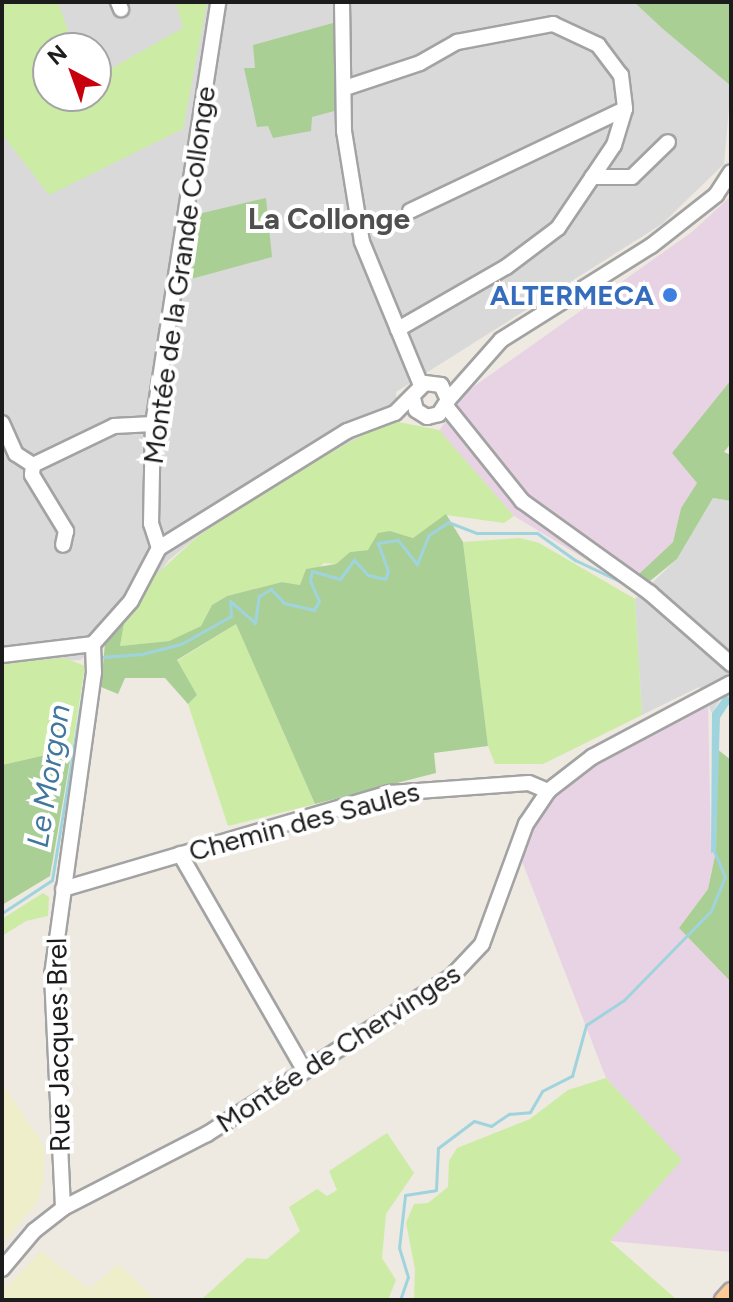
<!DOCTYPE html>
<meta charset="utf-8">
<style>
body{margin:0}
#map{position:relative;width:733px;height:1302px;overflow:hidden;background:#eee9e1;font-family:Figtree,sans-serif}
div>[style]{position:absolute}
.residential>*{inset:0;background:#dad9d9}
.industrial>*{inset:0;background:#e8d3e5}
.farmland>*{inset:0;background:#eeeecb}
.grass>*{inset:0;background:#cceba4}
.forest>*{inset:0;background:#aacf94}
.water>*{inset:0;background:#9fd4de}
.stream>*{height:3px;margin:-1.5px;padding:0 1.5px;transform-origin:1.5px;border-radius:1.5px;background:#9fd4de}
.roads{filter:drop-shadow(2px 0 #a3a3a3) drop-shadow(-2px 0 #a3a3a3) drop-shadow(0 2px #a3a3a3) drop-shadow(0 -2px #a3a3a3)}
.minor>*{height:14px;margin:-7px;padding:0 7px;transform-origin:7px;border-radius:7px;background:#fff}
.major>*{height:16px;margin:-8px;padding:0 8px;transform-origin:8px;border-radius:8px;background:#ffca95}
.dots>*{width:22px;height:22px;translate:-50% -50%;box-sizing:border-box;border:4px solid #fff;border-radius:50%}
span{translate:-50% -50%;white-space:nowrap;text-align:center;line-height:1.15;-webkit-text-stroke:8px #fff;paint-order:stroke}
.street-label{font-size:28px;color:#1c1c1c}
.shop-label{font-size:28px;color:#366cbe;font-weight:700}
.right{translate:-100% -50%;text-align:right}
.neighbourhood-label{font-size:30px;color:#4f4f4f;font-weight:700}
.water-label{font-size:30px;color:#41779f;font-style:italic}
.frame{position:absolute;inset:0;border:4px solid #1c1c1c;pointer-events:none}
.north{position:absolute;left:32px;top:32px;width:80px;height:80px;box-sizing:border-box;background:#fff;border:2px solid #a4a4a4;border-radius:50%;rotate:319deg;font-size:22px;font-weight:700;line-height:32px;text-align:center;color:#1c1c1c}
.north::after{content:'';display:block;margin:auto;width:28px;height:36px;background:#c8000e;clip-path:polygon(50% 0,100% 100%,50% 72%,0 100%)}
</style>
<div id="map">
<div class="residential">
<i style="clip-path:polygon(evenodd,2px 2px,634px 2px,731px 86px,724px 164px,662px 224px,396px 392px,398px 422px,370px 431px,294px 473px,198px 536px,169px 560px,105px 643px,80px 660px,2px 663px,2px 2px,48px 48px,96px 48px,96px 96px,48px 96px,48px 48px)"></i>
<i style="clip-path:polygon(713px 498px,731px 501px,731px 697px,722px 696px,712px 713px,699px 687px,642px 715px,635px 599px,677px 559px)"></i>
</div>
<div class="industrial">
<i style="clip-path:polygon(731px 196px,731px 380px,672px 453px,697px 483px,681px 508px,673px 542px,628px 585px,514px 516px,439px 431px,466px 392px,692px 232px)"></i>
<i style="clip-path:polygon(708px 702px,711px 852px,716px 851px,708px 889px,679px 928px,731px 982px,731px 1252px,610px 1241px,681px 1160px,606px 1078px,520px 856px,552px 793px,586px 765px)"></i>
</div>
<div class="farmland">
<i style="clip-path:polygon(3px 1084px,44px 1146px,44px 1179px,37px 1203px,2px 1244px)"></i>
<i style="clip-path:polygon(41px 1251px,89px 1289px,118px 1264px,156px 1300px,2px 1300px,2px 1292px)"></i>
</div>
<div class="grass">
<i style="clip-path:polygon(2px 2px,58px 2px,74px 48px,48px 48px,48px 96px,96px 96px,96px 77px,183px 28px,176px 2px,207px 2px,183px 129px,49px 195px,2px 134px)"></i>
<i style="clip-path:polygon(398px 422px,439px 430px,514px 516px,504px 523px,446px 515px,413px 538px,390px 531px,368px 550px,350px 552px,336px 564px,324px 563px,301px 585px,282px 582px,227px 596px,212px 605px,201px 626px,169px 641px,120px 646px,125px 618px,144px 586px,198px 536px,294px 473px,370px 431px)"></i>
<i style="clip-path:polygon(520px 538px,539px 543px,635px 599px,642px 715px,543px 764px,495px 764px,488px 746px,463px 542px)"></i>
<i style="clip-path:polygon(236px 624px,315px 804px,228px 826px,188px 704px,197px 695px,177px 661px)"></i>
<i style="clip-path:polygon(65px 658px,85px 666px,72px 749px,2px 765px,2px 663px)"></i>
<i style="clip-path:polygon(43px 893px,49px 897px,48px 916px,26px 921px,2px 936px,2px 919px)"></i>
<i style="clip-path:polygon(606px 1078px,682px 1160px,610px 1241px,677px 1300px,414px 1300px,415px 1269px,406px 1223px,414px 1204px,428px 1203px,448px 1187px,449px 1161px,457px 1148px,530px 1119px,568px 1090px)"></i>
<i style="clip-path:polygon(387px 1133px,414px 1173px,386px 1214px,382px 1258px,396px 1280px,388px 1300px,201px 1300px,247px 1258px,267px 1259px,300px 1231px,289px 1207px,317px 1189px,327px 1196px,337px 1190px,329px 1171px)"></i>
</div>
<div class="forest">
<i style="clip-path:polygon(634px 2px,731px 2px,731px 86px,663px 29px)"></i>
<i style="clip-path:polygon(333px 23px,338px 110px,312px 117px,311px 131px,273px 138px,268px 126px,257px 127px,244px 68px,255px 68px,253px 45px)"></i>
<i style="clip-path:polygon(266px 198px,272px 257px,180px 282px,194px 215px)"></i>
<i style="clip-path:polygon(731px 380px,731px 443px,724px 452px,731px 455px,731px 501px,713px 498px,677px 559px,650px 581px,639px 574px,673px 542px,681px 508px,697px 483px,672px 453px)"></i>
<i style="clip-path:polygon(446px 514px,463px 542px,488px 746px,434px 753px,436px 773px,315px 804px,236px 624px,177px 660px,197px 695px,188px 704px,165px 678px,125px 678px,118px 694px,101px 687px,105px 643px,125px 618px,120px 646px,169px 641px,201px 626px,212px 605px,227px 596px,282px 582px,300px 585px,306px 569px,336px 564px,350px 552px,368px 550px,378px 533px,390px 531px,413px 538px)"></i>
<i style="clip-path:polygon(72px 749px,50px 876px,2px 905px,2px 765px)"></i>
<i style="clip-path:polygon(717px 749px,731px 760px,731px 982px,679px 928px,708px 889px,716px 851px)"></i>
</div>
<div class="water">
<i style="clip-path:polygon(726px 694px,731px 701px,720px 718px,716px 851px,711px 853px,712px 713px)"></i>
</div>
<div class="stream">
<i style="left:100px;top:657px;width:42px;rotate:-4.1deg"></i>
<i style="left:142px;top:654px;width:40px;rotate:-14.4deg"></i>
<i style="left:181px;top:644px;width:57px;rotate:-29.2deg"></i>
<i style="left:231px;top:616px;width:15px;rotate:-94deg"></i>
<i style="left:230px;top:601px;width:33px;rotate:41deg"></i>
<i style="left:255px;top:623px;width:27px;rotate:-82deg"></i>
<i style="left:259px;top:596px;width:14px;rotate:-30deg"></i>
<i style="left:271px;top:589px;width:19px;rotate:47deg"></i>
<i style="left:284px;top:603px;width:31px;rotate:13deg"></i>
<i style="left:314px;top:610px;width:10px;rotate:-61deg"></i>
<i style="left:319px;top:601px;width:22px;rotate:-114deg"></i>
<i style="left:310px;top:581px;width:10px;rotate:-79deg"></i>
<i style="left:312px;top:571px;width:29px;rotate:16deg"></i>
<i style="left:340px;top:579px;width:24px;rotate:-54deg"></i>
<i style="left:354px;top:560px;width:21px;rotate:47deg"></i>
<i style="left:368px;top:575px;width:17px;rotate:13deg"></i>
<i style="left:385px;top:579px;width:9px;rotate:-69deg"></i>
<i style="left:388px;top:571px;width:30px;rotate:-110deg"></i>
<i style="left:378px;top:543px;width:20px;rotate:-9deg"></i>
<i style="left:398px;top:540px;width:31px;rotate:52deg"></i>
<i style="left:417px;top:564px;width:31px;rotate:-68deg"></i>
<i style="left:429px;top:535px;width:23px;rotate:-34deg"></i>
<i style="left:448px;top:522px;width:31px;rotate:21deg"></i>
<i style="left:477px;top:533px;width:60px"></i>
<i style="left:537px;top:533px;width:47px;rotate:35.4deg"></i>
<i style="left:575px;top:560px;width:63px;rotate:25.3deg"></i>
<i style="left:2px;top:913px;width:60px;rotate:-33.4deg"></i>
<i style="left:52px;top:880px;width:217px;rotate:-80.7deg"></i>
<i style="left:400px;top:1300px;width:24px;rotate:-71deg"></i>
<i style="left:408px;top:1277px;width:30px;rotate:-107deg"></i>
<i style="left:399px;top:1248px;width:53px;rotate:-83.5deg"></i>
<i style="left:405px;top:1195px;width:31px;rotate:-9deg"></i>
<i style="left:436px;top:1190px;width:42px;rotate:-87.3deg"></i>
<i style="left:438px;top:1148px;width:45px;rotate:-36.9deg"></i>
<i style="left:474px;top:1121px;width:18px;rotate:16deg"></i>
<i style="left:491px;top:1126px;width:22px;rotate:-34deg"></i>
<i style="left:509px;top:1114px;width:21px;rotate:-5deg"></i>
<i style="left:530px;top:1112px;width:24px;rotate:-60deg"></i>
<i style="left:542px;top:1091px;width:34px;rotate:-27deg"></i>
<i style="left:572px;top:1076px;width:53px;rotate:-74.6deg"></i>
<i style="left:586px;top:1025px;width:45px;rotate:-33.3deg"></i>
<i style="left:624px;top:1000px;width:124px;rotate:-45.7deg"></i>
<i style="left:711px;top:911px;width:37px;rotate:-68deg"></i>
<i style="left:725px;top:877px;width:28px;rotate:-113deg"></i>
</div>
<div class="roads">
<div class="minor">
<i style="left:118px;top:2px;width:8px;rotate:67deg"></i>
<i style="left:342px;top:2px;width:129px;rotate:89.1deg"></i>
<i style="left:344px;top:131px;width:112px;rotate:80.8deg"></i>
<i style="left:362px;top:242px;width:155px;rotate:67.6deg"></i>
<i style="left:345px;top:88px;width:79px;rotate:-18.4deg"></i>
<i style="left:420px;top:63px;width:43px;rotate:-29.6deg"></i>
<i style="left:457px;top:42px;width:98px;rotate:-10.6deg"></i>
<i style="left:553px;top:24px;width:50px;rotate:25deg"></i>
<i style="left:598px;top:45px;width:38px;rotate:53deg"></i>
<i style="left:621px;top:75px;width:34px;rotate:83deg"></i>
<i style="left:625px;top:109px;width:38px;rotate:107deg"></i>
<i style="left:614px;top:145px;width:100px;rotate:124deg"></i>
<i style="left:558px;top:228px;width:65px;rotate:143.1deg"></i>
<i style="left:506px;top:267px;width:125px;rotate:150.1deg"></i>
<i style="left:592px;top:177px;width:40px"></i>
<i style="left:632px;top:177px;width:50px;rotate:-44.2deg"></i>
<i style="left:410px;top:211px;width:238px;rotate:-25.4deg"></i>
<i style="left:448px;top:400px;width:80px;rotate:-48.5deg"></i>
<i style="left:501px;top:340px;width:177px;rotate:-32.1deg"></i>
<i style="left:651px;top:246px;width:83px;rotate:-38.1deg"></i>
<i style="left:716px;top:195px;width:27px;rotate:-57deg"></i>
<i style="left:446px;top:406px;width:122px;rotate:51.3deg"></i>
<i style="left:522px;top:501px;width:158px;rotate:35.7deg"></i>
<i style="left:650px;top:593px;width:108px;rotate:41.2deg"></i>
<i style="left:2px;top:423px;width:34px;rotate:66deg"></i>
<i style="left:16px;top:454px;width:20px;rotate:33deg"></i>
<i style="left:33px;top:465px;width:90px;rotate:-25.7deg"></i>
<i style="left:114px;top:426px;width:39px;rotate:-3deg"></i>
<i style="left:33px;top:465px;width:10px;rotate:96deg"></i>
<i style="left:32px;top:475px;width:66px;rotate:58.7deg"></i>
<i style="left:66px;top:531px;width:14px;rotate:102deg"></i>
<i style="left:159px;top:548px;width:25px;rotate:-108deg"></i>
<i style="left:151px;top:524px;width:100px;rotate:-88.9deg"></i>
<i style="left:153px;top:424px;width:427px;rotate:-81.2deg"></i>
<i style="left:2px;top:655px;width:92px;rotate:-6.9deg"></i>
<i style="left:93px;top:644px;width:57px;rotate:-48.5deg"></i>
<i style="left:131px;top:601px;width:60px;rotate:-62.2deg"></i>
<i style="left:159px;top:548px;width:221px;rotate:-31.9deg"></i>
<i style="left:347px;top:431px;width:51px;rotate:-20.6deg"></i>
<i style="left:395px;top:413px;width:42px;rotate:-45deg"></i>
<i style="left:425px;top:383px;width:16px;rotate:7deg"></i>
<i style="left:441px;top:385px;width:17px;rotate:65deg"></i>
<i style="left:448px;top:400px;width:17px;rotate:123deg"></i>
<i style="left:439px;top:414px;width:12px;rotate:166deg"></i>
<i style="left:427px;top:417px;width:13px;rotate:-148deg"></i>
<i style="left:416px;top:410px;width:12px;rotate:-104deg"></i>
<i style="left:180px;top:854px;width:250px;rotate:60.1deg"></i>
<i style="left:63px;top:889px;width:341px;rotate:-16.4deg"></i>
<i style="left:390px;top:793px;width:139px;rotate:-4.1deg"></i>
<i style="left:529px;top:783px;width:21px;rotate:23deg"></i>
<i style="left:63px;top:1208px;width:233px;rotate:-92.7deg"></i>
<i style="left:52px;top:975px;width:305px;rotate:-82.1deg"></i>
<i style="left:94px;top:673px;width:29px;rotate:-92deg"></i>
<i style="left:2px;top:1269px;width:50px;rotate:-49.9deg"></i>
<i style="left:34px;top:1231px;width:37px;rotate:-38deg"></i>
<i style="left:63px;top:1208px;width:162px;rotate:-27.2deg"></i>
<i style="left:207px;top:1134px;width:292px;rotate:-32.8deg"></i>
<i style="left:452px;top:976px;width:44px;rotate:-46.8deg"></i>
<i style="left:482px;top:944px;width:128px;rotate:-69.9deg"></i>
<i style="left:526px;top:824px;width:40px;rotate:-56deg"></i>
<i style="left:548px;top:791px;width:56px;rotate:-37.7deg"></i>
<i style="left:592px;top:757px;width:157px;rotate:-28deg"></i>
</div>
<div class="major">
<i style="left:723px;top:1300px;width:12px;rotate:-48deg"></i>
</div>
</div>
<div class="dots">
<i style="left:670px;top:295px;background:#3f7fe0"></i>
</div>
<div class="street-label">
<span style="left:179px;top:275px;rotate:-82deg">Montée de la Grande Collonge</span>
<span style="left:304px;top:821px;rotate:-15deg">Chemin des Saules</span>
<span style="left:58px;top:1045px;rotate:-91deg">Rue Jacques Brel</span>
<span style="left:338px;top:1048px;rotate:-33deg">Montée de Chervinges</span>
</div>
<div class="shop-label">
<span class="right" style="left:654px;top:295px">ALTERMECA</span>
</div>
<div class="neighbourhood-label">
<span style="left:329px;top:219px">La Collonge</span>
</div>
<div class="water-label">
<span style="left:49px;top:776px;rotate:-81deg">Le Morgon</span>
</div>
<div class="frame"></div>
<div class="north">N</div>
</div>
